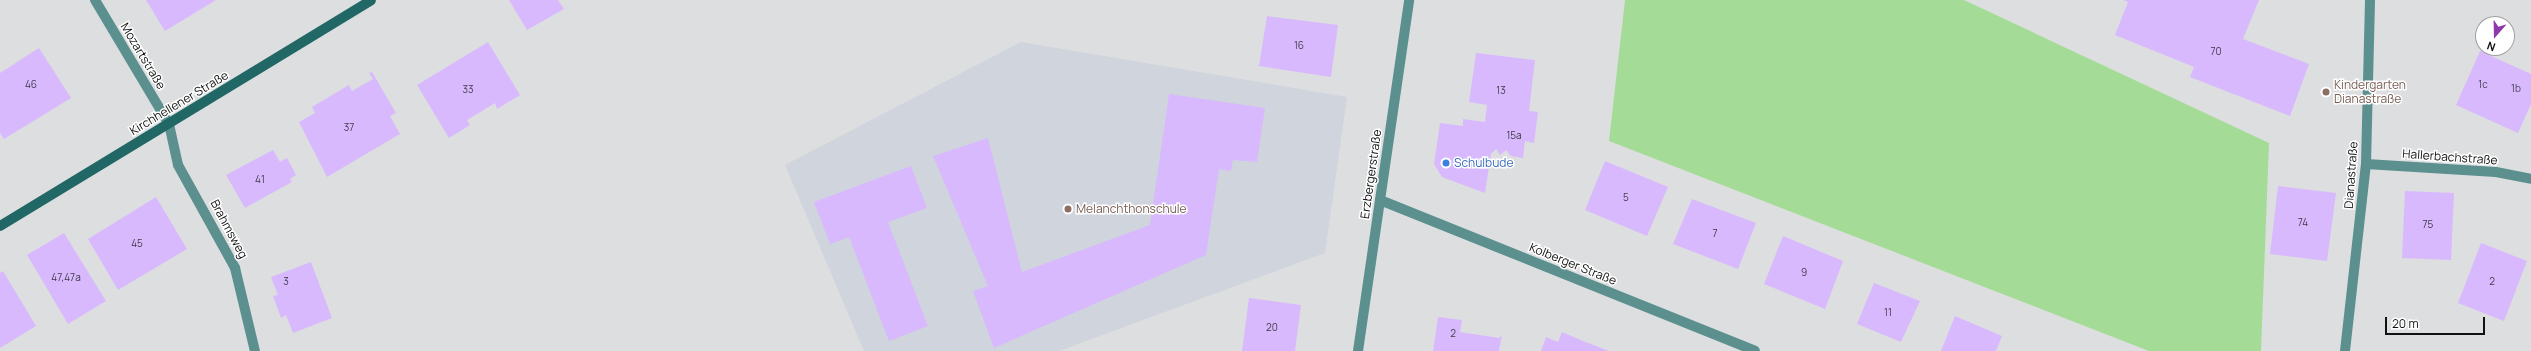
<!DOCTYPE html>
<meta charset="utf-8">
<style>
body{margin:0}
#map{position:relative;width:2531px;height:351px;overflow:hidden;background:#dddee0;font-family:Manrope,sans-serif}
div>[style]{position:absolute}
.built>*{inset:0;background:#cfd4dd}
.green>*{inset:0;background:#a4dc97}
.building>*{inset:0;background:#d9b9fd}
.minor>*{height:10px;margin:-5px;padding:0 5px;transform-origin:5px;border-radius:5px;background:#5b908f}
.tertiary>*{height:10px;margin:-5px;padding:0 5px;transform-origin:5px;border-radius:5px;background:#5b908f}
.secondary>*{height:10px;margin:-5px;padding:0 5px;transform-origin:5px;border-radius:5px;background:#216766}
.dots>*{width:11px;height:11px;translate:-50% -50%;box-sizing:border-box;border:2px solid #fff;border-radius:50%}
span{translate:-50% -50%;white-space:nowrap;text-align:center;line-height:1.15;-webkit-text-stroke:3px #fff;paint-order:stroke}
.number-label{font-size:10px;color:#423b4c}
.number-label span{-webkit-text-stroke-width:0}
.street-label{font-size:12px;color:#101111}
.education-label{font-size:12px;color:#785e54}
.left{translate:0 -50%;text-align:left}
.shop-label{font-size:12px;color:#366cbe}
.north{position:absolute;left:2475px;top:16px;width:40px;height:40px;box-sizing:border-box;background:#fff;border:1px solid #9fa0a0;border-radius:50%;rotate:200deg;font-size:11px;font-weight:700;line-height:16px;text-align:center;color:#101111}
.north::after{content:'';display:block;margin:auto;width:14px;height:18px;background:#8e3aa8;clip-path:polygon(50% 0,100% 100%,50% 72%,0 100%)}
.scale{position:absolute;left:2385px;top:317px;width:100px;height:18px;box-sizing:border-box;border:2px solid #101111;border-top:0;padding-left:5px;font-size:12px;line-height:14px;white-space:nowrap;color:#101111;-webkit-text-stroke:3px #fff;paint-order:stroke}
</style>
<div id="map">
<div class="built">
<i style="clip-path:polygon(1021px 42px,1347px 97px,1325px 253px,1059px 351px,864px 351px,785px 165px)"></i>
</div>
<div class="green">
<i style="clip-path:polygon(1625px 0,1964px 0,2269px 143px,2261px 351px,2149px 351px,1609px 141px)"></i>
</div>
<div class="building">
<i style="clip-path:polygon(146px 0,216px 0,165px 31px)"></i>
<i style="clip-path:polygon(509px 0,558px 0,564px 9px,527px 30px)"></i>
<i style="clip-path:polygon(2123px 0,2259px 0,2243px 39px,2309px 64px,2290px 116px,2190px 77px,2194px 67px,2115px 35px,2128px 2px)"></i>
<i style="clip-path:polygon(1267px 16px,1338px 25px,1331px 77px,1259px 66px)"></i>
<i style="clip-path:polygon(488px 42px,520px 95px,497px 109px,495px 103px,467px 120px,470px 125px,449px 138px,417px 85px)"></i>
<i style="clip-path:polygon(39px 48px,71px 98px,4px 139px,0 133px,0 73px)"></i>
<i style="clip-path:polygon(2480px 51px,2531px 74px,2531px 104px,2518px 133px,2456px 105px)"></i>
<i style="clip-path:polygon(1476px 53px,1535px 60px,1529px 111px,1538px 112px,1534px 143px,1525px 141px,1523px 158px,1511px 156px,1506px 150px,1500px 155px,1496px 149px,1491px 154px,1485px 193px,1442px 177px,1434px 164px,1440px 123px,1463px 126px,1463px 119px,1485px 122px,1487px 105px,1469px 102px)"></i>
<i style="clip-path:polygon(372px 72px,396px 113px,390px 116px,400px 134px,327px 177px,299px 122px,315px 113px,312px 107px,349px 85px,352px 91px,373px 79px,369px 73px)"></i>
<i style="clip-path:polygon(1169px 94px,1265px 108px,1257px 162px,1233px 160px,1231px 171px,1219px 169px,1206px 255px,994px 348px,973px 291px,988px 286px,933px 156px,988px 138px,1022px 272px,1150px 225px)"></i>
<i style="clip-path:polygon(273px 150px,280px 162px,287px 158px,296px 175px,290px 179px,292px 182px,245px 208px,226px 175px)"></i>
<i style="clip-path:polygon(1605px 161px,1668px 187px,1647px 236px,1585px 210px)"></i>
<i style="clip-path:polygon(911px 166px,927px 208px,888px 222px,928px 326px,889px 341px,849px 237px,830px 244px,814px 202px)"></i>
<i style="clip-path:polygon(2278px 186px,2336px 193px,2327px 261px,2270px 254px)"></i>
<i style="clip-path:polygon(2405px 191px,2454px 193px,2451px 260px,2402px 258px)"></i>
<i style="clip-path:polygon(156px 197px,187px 249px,118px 290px,88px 239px)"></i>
<i style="clip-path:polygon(1692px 199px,1756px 223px,1738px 269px,1673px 244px)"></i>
<i style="clip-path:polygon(64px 233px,106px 301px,68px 324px,27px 255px)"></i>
<i style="clip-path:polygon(1783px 236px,1843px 261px,1825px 309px,1764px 284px)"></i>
<i style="clip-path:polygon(2481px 243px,2527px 261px,2504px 321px,2458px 303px)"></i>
<i style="clip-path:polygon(311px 262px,332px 318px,293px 333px,286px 315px,281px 318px,273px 296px,278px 295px,271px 277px)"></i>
<i style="clip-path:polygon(3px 271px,36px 326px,0 348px,0 273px)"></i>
<i style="clip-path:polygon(1874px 283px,1920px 301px,1901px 342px,1857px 324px)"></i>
<i style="clip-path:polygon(1249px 298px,1301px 305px,1295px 351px,1242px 351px)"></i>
<i style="clip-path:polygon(1955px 316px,2002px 336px,1996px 351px,1941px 351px)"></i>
<i style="clip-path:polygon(1438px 317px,1462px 320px,1460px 332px,1499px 338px,1502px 335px,1499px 351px,1433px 351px)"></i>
<i style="clip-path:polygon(1562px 332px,1583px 341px,1609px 351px,1541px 351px,1546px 337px,1558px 342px)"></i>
</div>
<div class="minor">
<i style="left:95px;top:0;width:144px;rotate:59.2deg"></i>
<i style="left:169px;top:124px;width:42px;rotate:77.6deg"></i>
<i style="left:178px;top:165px;width:118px;rotate:61deg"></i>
<i style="left:235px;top:268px;width:85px;rotate:76.5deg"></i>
<i style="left:2366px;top:164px;width:130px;rotate:3.5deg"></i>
<i style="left:2496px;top:172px;width:36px;rotate:11deg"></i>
<i style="left:1380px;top:200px;width:404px;rotate:21.9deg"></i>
<i style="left:2345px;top:351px;width:188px;rotate:-83.6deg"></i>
<i style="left:2366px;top:164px;width:164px;rotate:-88.6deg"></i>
</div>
<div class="tertiary">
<i style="left:1358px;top:351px;width:355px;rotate:-81.7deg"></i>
</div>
<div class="secondary">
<i style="left:0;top:226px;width:434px;rotate:-31.3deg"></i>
</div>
<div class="dots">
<i style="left:2326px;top:92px;background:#8d6e63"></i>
<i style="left:1446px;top:163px;background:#3f7fe0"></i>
<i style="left:1068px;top:209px;background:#8d6e63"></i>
</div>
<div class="number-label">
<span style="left:1299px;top:46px">16</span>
<span style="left:2216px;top:52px">70</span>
<span style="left:31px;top:85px">46</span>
<span style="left:2483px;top:85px">1c</span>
<span style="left:2516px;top:89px">1b</span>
<span style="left:468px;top:90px">33</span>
<span style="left:1501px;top:91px">13</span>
<span style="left:349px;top:128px">37</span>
<span style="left:1514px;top:136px">15a</span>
<span style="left:260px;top:180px">41</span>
<span style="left:1626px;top:198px">5</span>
<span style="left:2303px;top:223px">74</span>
<span style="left:2428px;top:225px">75</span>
<span style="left:1715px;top:234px">7</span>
<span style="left:137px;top:244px">45</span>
<span style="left:1804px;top:273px">9</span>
<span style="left:66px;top:278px">47,47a</span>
<span style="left:286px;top:282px">3</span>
<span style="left:2492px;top:282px">2</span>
<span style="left:1888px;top:313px">11</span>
<span style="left:1272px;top:328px">20</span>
<span style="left:1453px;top:334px">2</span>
</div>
<div class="street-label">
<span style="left:143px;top:56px;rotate:59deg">Mozartstraße</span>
<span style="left:179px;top:103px;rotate:-31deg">Kirchhellener Straße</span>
<span style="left:2450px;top:157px;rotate:4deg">Hallerbachstraße</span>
<span style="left:1371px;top:174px;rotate:-82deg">Erzbergerstraße</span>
<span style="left:2351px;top:175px;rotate:-86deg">Dianastraße</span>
<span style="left:229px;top:229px;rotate:62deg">Brahmsweg</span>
<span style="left:1573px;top:264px;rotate:22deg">Kolberger Straße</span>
</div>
<div class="education-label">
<span class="left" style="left:2334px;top:92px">Kindergarten<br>Dianastraße</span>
<span class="left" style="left:1076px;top:209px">Melanchthonschule</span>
</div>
<div class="shop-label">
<span class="left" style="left:1454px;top:163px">Schulbude</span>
</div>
<div class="north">N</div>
<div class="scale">20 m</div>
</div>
